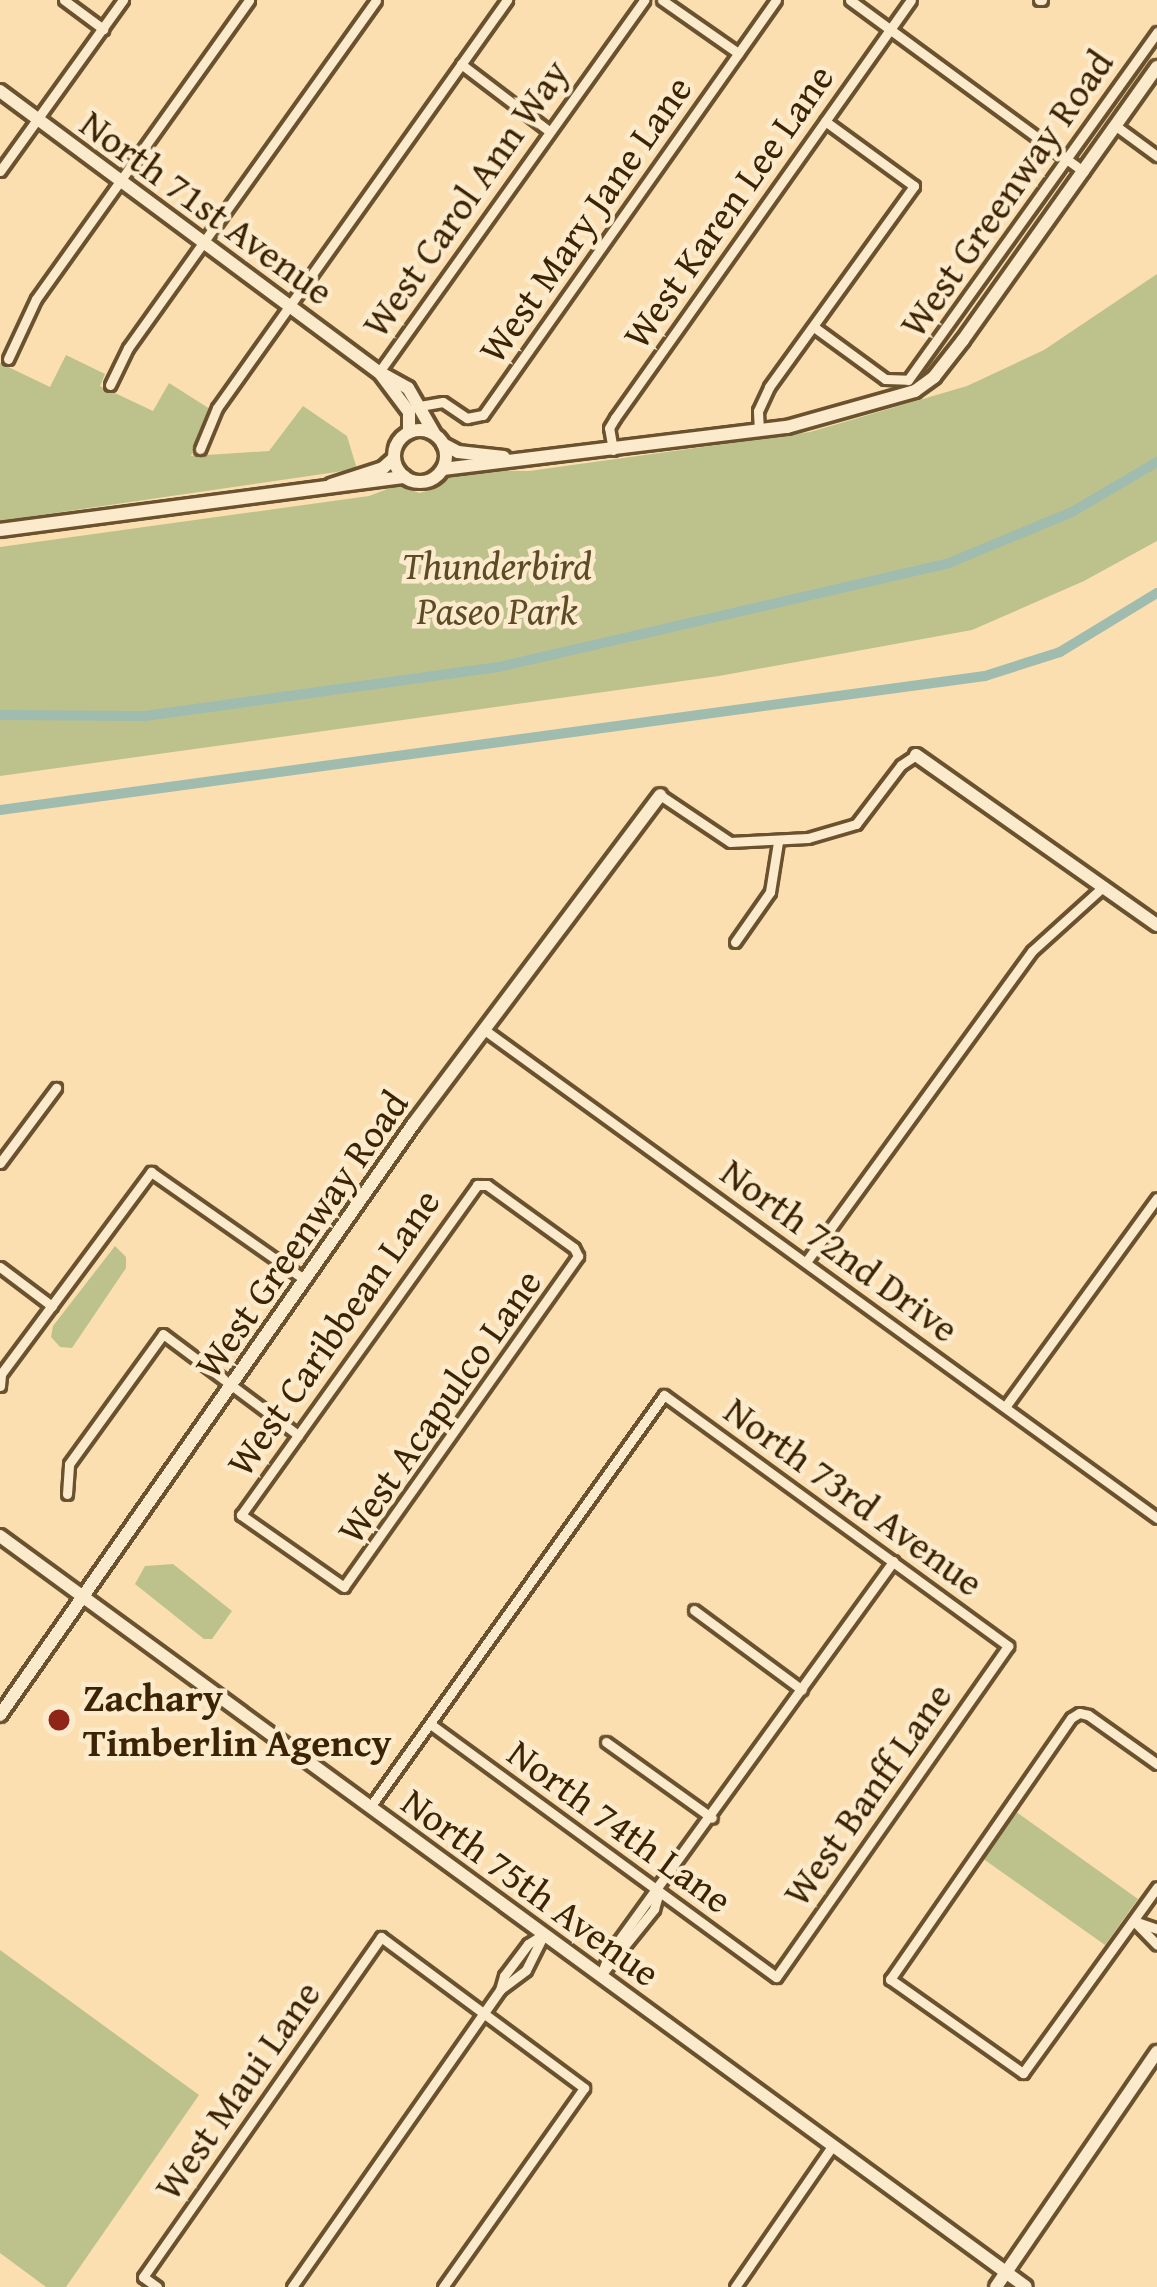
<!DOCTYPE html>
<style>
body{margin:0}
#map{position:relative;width:1157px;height:2287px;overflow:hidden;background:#fbdfb0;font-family:"Gentium Book Plus",serif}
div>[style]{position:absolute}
.green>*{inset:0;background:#bdc28c}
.canal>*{height:10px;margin:-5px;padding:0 5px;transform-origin:5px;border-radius:5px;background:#9fbcaf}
.roads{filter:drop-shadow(3px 0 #6b522e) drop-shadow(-3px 0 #6b522e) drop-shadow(0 3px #6b522e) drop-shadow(0 -3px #6b522e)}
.street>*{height:9px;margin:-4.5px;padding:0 4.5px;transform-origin:4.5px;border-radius:4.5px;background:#fceacc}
.secondary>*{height:12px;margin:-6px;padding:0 6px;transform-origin:6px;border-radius:6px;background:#fceacc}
.secondary>.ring{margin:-6px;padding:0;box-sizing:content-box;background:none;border:12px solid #fceacc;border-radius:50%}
.dots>*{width:33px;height:33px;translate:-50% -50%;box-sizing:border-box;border:6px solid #fceacc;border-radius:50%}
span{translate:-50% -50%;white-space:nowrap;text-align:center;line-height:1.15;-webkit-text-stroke:9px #fceacc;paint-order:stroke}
.street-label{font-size:39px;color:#3b2303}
.park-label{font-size:39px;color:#5c4b25;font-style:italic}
.poi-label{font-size:39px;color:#3b2303;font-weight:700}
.left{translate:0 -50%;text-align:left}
</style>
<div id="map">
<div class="green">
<i style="clip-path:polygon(1157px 274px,1157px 541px,1084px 581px,972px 630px,719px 676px,0 776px,0 547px,369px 496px,398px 485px,419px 493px,435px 489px,458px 470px,529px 471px,810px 432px,967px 386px,1044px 350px)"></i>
<i style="clip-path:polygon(66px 355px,105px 374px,100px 386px,153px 411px,169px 383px,210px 409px,191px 456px,269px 451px,303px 406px,347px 436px,357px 469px,0 521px,0 363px,50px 387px)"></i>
<i style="clip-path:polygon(115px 1246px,126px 1257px,126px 1268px,72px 1348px,60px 1347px,51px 1337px,53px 1326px)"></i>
<i style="clip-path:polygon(173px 1564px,232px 1611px,212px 1639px,204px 1639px,135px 1584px,145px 1566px)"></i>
<i style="clip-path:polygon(1015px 1811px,1138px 1899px,1105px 1945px,982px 1858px)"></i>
<i style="clip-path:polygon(0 1950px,199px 2095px,66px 2287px,46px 2287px,0 2253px)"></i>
</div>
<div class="canal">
<i style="left:0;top:715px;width:145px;rotate:0.4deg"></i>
<i style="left:145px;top:716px;width:357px;rotate:-7.9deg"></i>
<i style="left:499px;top:667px;width:462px;rotate:-13deg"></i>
<i style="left:949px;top:563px;width:133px;rotate:-22.5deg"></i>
<i style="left:1072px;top:512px;width:99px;rotate:-30.5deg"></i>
<i style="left:0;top:810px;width:994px;rotate:-7.75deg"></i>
<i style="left:985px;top:676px;width:79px;rotate:-17.7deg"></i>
<i style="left:1060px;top:652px;width:114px;rotate:-31.3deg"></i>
</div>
<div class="roads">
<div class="street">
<i style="left:64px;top:0;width:49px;rotate:36.6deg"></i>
<i style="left:662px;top:0;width:93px;rotate:34.9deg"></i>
<i style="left:850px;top:0;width:290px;rotate:36.3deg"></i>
<i style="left:1039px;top:0;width:3px"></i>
<i style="left:461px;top:64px;width:111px;rotate:37.3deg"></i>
<i style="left:1116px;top:126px;width:51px;rotate:36.2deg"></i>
<i style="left:0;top:171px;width:211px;rotate:-54.3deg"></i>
<i style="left:814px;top:327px;width:88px;rotate:36.2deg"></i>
<i style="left:885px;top:379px;width:23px;rotate:2deg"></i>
<i style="left:908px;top:380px;width:428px;rotate:-54.4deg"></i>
<i style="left:8px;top:359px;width:66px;rotate:-65deg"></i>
<i style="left:36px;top:299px;width:367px;rotate:-54.5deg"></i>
<i style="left:379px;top:372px;width:457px;rotate:-54.5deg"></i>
<i style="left:110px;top:385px;width:41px;rotate:-64.1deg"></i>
<i style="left:128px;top:348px;width:427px;rotate:-54.5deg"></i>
<i style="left:420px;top:406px;width:23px;rotate:-10deg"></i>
<i style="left:443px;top:402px;width:29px;rotate:34deg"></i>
<i style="left:467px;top:418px;width:16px;rotate:-11deg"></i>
<i style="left:483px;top:415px;width:508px;rotate:-54.78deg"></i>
<i style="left:759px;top:431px;width:20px;rotate:-93deg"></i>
<i style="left:758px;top:411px;width:26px;rotate:-65deg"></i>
<i style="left:769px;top:387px;width:248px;rotate:-54.2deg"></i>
<i style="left:914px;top:186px;width:110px;rotate:-143.9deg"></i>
<i style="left:200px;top:449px;width:44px;rotate:-67.5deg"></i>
<i style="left:217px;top:408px;width:501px;rotate:-54.6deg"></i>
<i style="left:613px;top:450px;width:22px;rotate:-100deg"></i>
<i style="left:609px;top:428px;width:12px;rotate:-59deg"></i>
<i style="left:615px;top:418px;width:512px;rotate:-54.7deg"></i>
<i style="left:660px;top:795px;width:84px;rotate:33.9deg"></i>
<i style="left:730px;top:842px;width:78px;rotate:-2.9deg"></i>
<i style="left:808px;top:838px;width:50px;rotate:-16.3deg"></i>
<i style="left:856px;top:824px;width:74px;rotate:-52.7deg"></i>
<i style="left:901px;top:765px;width:18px;rotate:-34deg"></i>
<i style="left:735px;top:942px;width:61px;rotate:-55deg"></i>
<i style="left:770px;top:892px;width:51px;rotate:-80.9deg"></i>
<i style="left:486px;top:1031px;width:829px;rotate:35.97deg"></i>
<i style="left:0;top:1163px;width:94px;rotate:-53.3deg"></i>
<i style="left:477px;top:1185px;width:10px"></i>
<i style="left:487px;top:1185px;width:107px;rotate:35.9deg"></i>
<i style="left:574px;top:1248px;width:9px;rotate:63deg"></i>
<i style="left:578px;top:1256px;width:405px;rotate:125.3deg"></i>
<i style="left:344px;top:1587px;width:126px;rotate:-145deg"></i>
<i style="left:241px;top:1515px;width:406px;rotate:-54.4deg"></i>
<i style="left:806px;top:1262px;width:384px;rotate:-54deg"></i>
<i style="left:1032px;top:951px;width:97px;rotate:-42.1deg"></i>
<i style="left:0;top:1267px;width:65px;rotate:36.9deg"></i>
<i style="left:0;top:1386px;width:12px;rotate:-85deg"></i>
<i style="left:1px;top:1374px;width:252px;rotate:-53.4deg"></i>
<i style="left:151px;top:1172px;width:188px;rotate:35deg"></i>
<i style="left:1005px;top:1407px;width:258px;rotate:-54deg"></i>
<i style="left:67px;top:1494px;width:30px;rotate:-86deg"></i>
<i style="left:69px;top:1464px;width:160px;rotate:-54.1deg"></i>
<i style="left:163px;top:1334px;width:169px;rotate:36.8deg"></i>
<i style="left:694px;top:1610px;width:134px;rotate:36.5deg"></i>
<i style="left:606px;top:1742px;width:130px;rotate:35.6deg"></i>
<i style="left:1157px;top:1764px;width:85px;rotate:-144.6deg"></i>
<i style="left:1088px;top:1715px;width:9px;rotate:-167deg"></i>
<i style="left:1079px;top:1713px;width:9px;rotate:148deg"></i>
<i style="left:1071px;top:1718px;width:318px;rotate:124.7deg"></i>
<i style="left:890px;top:1979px;width:163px;rotate:35.3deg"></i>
<i style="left:1023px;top:2073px;width:229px;rotate:-54.2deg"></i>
<i style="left:370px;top:1807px;width:506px;rotate:-54.49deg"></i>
<i style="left:664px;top:1395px;width:426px;rotate:36.1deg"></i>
<i style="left:1008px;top:1646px;width:404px;rotate:125deg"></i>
<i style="left:776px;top:1977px;width:429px;rotate:-143.8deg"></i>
<i style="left:1134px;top:1921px;width:33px;rotate:46deg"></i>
<i style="left:1134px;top:1921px;width:24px;rotate:19deg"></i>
<i style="left:601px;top:1975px;width:22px;rotate:-69deg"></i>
<i style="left:609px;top:1954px;width:485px;rotate:-54.1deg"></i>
<i style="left:601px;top:1975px;width:85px;rotate:-51.2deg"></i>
<i style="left:654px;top:1909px;width:18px;rotate:-74deg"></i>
<i style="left:501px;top:1989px;width:31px;rotate:-37deg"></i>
<i style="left:526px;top:1970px;width:40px;rotate:-63.4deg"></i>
<i style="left:157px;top:2287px;width:17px;rotate:-144deg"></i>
<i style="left:143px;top:2277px;width:415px;rotate:-55deg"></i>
<i style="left:381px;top:1937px;width:253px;rotate:36.6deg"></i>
<i style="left:584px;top:2088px;width:244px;rotate:125.3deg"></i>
<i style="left:292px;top:2287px;width:363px;rotate:-55deg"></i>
<i style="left:500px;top:1990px;width:15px;rotate:-74deg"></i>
<i style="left:504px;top:1976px;width:40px;rotate:-53deg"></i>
<i style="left:528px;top:1944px;width:19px;rotate:-32deg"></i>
<i style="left:735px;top:2287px;width:173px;rotate:-55.4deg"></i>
</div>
<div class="secondary">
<i style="left:0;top:91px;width:472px;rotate:36.6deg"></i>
<i style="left:379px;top:372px;width:50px;rotate:53.1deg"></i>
<i style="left:409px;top:412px;width:20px;rotate:90deg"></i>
<i style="left:379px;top:372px;width:33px;rotate:29deg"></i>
<i style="left:408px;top:388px;width:52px;rotate:60deg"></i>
<i class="ring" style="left:394px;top:430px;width:40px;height:40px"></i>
<i style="left:443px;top:444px;width:17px;rotate:28deg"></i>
<i style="left:458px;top:452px;width:46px;rotate:6.2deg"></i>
<i style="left:443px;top:469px;width:347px;rotate:-7deg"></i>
<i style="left:787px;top:427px;width:133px;rotate:-15.7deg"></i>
<i style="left:915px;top:391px;width:24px;rotate:-36deg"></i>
<i style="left:934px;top:377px;width:47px;rotate:-51.9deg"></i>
<i style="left:963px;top:340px;width:335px;rotate:-54.6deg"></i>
<i style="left:331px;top:485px;width:55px;rotate:-18.1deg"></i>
<i style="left:383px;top:468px;width:15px;rotate:-42deg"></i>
<i style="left:0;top:530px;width:408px;rotate:-7.5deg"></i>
<i style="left:916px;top:755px;width:295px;rotate:35.2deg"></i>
<i style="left:0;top:1536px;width:1271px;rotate:36.2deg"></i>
<i style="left:0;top:1715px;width:722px;rotate:-55.03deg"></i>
<i style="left:414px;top:1123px;width:410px;rotate:-53.1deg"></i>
<i style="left:996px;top:2287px;width:285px;rotate:-55.6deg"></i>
</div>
</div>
<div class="dots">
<i style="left:59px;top:1720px;background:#8f2418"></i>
</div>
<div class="street-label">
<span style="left:1006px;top:193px;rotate:-55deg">West Greenway Road</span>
<span style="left:465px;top:198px;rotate:-55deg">West Carol Ann Way</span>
<span style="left:728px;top:206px;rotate:-55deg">West Karen Lee Lane</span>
<span style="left:207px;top:207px;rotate:36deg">North 71st Avenue</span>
<span style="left:585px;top:219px;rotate:-55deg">West Mary Jane Lane</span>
<span style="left:301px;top:1234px;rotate:-55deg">West Greenway Road</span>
<span style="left:840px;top:1250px;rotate:36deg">North 72nd Drive</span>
<span style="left:333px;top:1332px;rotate:-55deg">West Caribbean Lane</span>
<span style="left:439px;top:1406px;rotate:-55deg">West Acapulco Lane</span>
<span style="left:854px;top:1496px;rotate:36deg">North 73rd Avenue</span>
<span style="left:867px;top:1794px;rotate:-55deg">West Banff Lane</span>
<span style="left:620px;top:1826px;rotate:36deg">North 74th Lane</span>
<span style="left:531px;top:1887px;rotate:36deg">North 75th Avenue</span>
<span style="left:237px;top:2090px;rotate:-55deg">West Maui Lane</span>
</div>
<div class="park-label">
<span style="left:497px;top:588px">Thunderbird<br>Paseo Park</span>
</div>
<div class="poi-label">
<span class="left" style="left:83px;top:1720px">Zachary<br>Timberlin Agency</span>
</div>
</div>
